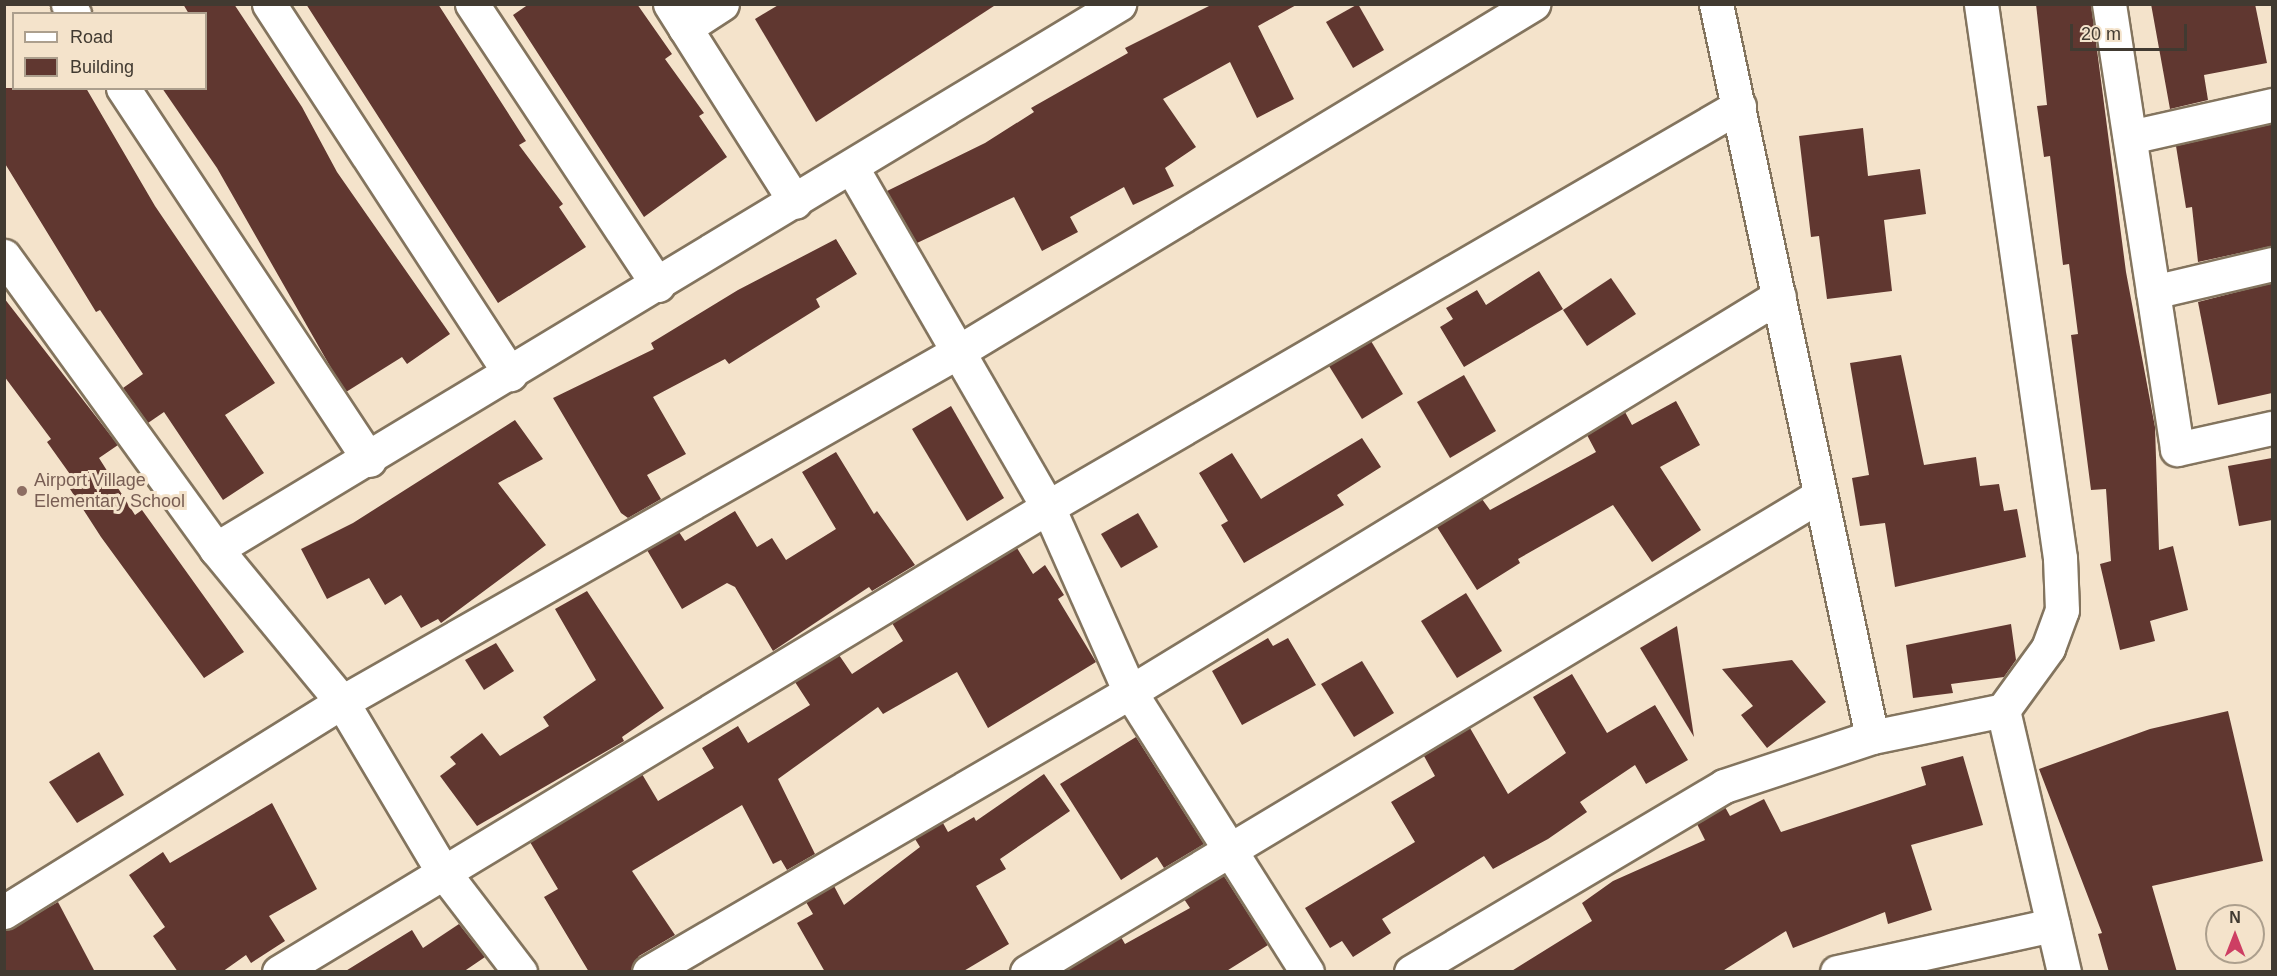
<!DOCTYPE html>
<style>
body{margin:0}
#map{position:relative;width:2277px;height:976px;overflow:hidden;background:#f4e3cb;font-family:Arial,sans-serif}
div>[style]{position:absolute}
.building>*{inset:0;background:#603730}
.roads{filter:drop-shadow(2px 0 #83745e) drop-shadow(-2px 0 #83745e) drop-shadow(0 2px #83745e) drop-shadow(0 -2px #83745e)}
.minor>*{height:33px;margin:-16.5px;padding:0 16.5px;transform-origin:16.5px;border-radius:16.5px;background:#fff}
.dots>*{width:16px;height:16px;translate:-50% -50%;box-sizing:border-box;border:3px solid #f4e3cb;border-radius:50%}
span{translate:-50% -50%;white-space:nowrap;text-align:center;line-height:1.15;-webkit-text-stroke:6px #f4e3cb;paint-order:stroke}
.education-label{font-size:18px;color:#785e54}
.left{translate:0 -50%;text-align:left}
.frame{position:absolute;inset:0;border:6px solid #413a31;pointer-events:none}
.legend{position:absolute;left:12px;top:12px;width:195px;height:78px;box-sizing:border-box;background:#f4e3cb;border:2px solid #ac9f8d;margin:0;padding:8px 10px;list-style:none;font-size:18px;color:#413a31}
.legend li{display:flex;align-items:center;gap:12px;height:30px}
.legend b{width:30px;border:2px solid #ac9f8d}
.north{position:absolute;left:2205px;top:904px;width:60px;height:60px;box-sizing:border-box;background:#f4e3cb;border:2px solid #ac9f8d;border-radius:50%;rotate:0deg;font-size:16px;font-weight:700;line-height:24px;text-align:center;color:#413a31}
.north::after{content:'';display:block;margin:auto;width:21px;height:27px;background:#cd3e63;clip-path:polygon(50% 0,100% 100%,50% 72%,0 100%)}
.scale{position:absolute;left:2070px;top:24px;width:117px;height:27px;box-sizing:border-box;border:3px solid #413a31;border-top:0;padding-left:8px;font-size:18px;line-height:21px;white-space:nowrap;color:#413a31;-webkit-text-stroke:4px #f4e3cb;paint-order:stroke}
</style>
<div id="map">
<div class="building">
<i style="clip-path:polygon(183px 4px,234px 4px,302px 107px,337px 172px,450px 334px,407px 364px,402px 357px,346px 392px,335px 375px,217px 168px,162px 88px,206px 88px,206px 14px,189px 14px)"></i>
<i style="clip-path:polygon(306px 4px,438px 4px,526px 141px,519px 145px,563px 204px,559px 207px,586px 247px,498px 303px)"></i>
<i style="clip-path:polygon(529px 4px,637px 4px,672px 54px,665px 59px,704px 113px,699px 116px,727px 157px,644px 217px,513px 15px)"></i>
<i style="clip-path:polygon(780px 4px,997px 4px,816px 122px,755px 19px)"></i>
<i style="clip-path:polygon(1213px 4px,1298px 4px,1258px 26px,1294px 99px,1257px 118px,1230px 62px,1163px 99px,1196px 147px,1165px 168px,1174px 186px,1133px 205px,1124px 187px,1070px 217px,1078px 232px,1042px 251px,1014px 197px,917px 243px,887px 191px,985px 143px,1034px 112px,1031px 108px,1128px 53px,1125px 48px)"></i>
<i style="clip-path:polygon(1358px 4px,1384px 50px,1353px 68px,1326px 22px)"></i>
<i style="clip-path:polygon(2036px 4px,2091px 4px,2126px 272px,2155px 427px,2159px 550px,2173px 546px,2188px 610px,2150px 621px,2155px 641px,2120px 650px,2100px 564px,2111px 561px,2106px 489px,2091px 490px,2071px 335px,2078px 334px,2069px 264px,2063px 265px,2050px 156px,2044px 157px,2037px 106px,2047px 105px)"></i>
<i style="clip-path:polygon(2151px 4px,2255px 4px,2267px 63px,2204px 75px,2208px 100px,2170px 109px)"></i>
<i style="clip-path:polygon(4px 88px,86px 88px,155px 206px,275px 383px,225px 415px,264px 473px,223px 500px,164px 412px,148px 423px,123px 388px,143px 374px,100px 310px,96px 312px,4px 162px)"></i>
<i style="clip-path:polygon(2272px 124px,2272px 246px,2198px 262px,2192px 207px,2186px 208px,2176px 146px)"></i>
<i style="clip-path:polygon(1863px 128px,1868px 176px,1920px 169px,1926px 214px,1884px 220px,1892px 291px,1827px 299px,1819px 236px,1811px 237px,1799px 136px)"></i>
<i style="clip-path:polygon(836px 239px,857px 274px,816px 299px,820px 307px,729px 364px,725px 359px,653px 397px,686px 454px,647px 475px,661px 499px,628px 518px,621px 513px,553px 398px,654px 349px,651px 343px,738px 290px)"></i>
<i style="clip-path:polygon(1539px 271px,1563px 309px,1464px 367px,1440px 327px,1453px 319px,1446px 308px,1477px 290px,1486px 305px)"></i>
<i style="clip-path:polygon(1611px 278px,1636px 314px,1587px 346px,1563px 310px)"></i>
<i style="clip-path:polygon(2272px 283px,2272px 393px,2218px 405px,2198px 302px)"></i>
<i style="clip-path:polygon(4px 298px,118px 445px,99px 458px,135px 515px,142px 510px,244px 652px,204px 678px,101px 537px,70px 489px,77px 484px,47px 442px,51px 439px,4px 376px)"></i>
<i style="clip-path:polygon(1371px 341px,1403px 394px,1362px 419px,1329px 366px)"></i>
<i style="clip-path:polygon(1901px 355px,1924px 465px,1976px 457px,1980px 486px,1999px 484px,2004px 511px,2017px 509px,2026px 557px,1895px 587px,1885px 523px,1860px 526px,1852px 478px,1869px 475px,1850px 363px)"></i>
<i style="clip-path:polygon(1464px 375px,1496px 431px,1450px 458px,1417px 402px)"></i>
<i style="clip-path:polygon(1676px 401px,1700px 445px,1660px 467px,1701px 530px,1652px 562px,1613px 505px,1518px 559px,1520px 563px,1477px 590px,1437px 527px,1482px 499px,1490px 510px,1596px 452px,1587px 435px,1625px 412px,1632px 425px)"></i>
<i style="clip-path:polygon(951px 406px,1004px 498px,967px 521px,912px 429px)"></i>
<i style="clip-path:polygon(515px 420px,543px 459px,498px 483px,546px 545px,441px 623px,438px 619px,421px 628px,401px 595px,385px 605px,369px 578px,327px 599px,301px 549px,353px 523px)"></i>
<i style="clip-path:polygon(1362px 438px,1381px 467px,1337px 495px,1344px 505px,1244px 563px,1221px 525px,1228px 521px,1199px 473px,1232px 453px,1261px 499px)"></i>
<i style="clip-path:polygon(836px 452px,874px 514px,877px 511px,915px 565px,872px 591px,869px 587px,773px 651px,735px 587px,727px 583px,682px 609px,647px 550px,679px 532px,685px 541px,735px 511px,757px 547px,772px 538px,786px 560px,836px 529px,802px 472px)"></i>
<i style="clip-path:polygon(2272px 458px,2272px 520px,2239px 526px,2228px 466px)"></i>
<i style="clip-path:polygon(1138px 513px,1158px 547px,1121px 568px,1101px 534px)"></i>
<i style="clip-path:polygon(1017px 548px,1033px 574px,1045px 565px,1064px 595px,1058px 599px,1096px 662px,988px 728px,957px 672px,883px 714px,878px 707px,778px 779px,815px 854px,787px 870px,781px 860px,773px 864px,742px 805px,632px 871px,675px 935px,639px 956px,630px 972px,589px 972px,544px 897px,558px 889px,530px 842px,642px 774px,658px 801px,714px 768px,702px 748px,738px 726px,748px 743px,810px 705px,795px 682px,839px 655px,852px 674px,903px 641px,892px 623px)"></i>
<i style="clip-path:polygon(587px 591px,664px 708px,622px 737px,624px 741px,477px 826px,440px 776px,456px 764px,450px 757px,482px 733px,500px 756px,549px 726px,543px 717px,596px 680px,555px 609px)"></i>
<i style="clip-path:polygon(1466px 593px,1502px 651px,1457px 678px,1421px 621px)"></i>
<i style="clip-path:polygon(2011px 624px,2016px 660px,2004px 677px,1951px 684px,1953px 693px,1913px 698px,1906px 645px)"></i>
<i style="clip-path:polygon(1677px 626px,1694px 737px,1640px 648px)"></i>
<i style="clip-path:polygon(1268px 638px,1273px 646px,1288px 638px,1316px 685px,1242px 725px,1212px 671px)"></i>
<i style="clip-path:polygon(496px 643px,514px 671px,484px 690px,465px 660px)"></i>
<i style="clip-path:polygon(1792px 660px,1826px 702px,1767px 748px,1741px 715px,1753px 706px,1722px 669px)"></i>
<i style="clip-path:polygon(1362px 661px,1394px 713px,1354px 737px,1321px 684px)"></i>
<i style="clip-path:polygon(1572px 674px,1607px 733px,1655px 705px,1688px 760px,1646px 784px,1635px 765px,1580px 802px,1587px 812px,1548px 839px,1493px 869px,1484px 856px,1382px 919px,1391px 933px,1353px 957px,1342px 941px,1330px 948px,1305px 908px,1415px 842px,1391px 802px,1435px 776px,1424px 756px,1470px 728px,1508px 794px,1566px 753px,1533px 697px)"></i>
<i style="clip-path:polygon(2228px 711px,2263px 861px,2152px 886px,2177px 972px,2109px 972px,2098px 934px,2102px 933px,2039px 769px,2150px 729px)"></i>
<i style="clip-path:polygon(1136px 737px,1204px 844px,1164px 868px,1157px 857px,1121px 880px,1060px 784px)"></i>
<i style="clip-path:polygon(99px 752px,124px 795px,77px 823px,49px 782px)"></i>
<i style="clip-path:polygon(1963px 756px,1983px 825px,1911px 845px,1932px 910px,1888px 924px,1885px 912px,1793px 948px,1786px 931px,1721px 972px,1510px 972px,1592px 921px,1582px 903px,1613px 881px,1705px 840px,1697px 824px,1725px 807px,1730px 816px,1764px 799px,1781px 832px,1926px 785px,1921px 767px)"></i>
<i style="clip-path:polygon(1044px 774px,1070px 811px,1000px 859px,1006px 869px,976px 886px,1009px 944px,962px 972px,825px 972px,797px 923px,813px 914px,806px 902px,834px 886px,844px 905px,920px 847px,915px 839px,943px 823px,948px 832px,974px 817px,976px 821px)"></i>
<i style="clip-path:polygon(272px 803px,317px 889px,269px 916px,285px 941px,251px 963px,246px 955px,222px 972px,178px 972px,153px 936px,165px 927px,129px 875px,163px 852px,170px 863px)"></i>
<i style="clip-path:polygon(1224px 876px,1268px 945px,1225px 972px,1064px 972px,1121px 937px,1125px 944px,1190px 908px,1184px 899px)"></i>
<i style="clip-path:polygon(58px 902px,95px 972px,4px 972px,4px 932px)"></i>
<i style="clip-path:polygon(459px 924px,485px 957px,463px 972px,344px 972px,412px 930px,423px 948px)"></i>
</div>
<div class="roads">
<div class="minor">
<i style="left:68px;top:4px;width:12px;rotate:59deg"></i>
<i style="left:269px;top:4px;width:442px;rotate:56.9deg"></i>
<i style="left:472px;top:4px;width:337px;rotate:56.5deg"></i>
<i style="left:670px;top:4px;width:234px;rotate:57.7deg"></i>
<i style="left:1716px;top:4px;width:749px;rotate:77.99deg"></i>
<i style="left:2109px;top:4px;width:450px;rotate:81.3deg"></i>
<i style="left:2177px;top:449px;width:97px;rotate:-12.5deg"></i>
<i style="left:685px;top:28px;width:44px;rotate:-33deg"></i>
<i style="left:123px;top:88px;width:446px;rotate:56.5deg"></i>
<i style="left:2130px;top:137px;width:146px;rotate:-12.7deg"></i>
<i style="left:852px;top:168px;width:392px;rotate:60deg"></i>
<i style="left:1048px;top:507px;width:202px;rotate:66.1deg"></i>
<i style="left:1130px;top:692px;width:331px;rotate:57.7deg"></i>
<i style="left:4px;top:256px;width:362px;rotate:54.1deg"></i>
<i style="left:216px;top:549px;width:198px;rotate:50.5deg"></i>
<i style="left:342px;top:702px;width:194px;rotate:59.3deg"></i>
<i style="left:441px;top:869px;width:130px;rotate:52.5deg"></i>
<i style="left:2153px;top:292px;width:122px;rotate:-13.2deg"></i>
<i style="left:216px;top:549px;width:1055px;rotate:-31.11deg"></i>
<i style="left:2003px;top:710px;width:269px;rotate:76.9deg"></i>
<i style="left:4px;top:912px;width:398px;rotate:-31.9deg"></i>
<i style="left:342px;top:702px;width:712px;rotate:-29.63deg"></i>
<i style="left:961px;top:350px;width:669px;rotate:-31.17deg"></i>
<i style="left:279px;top:972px;width:899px;rotate:-31.16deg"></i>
<i style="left:1048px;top:507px;width:799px;rotate:-30.13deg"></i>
<i style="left:649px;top:972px;width:557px;rotate:-30.2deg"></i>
<i style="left:1130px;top:692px;width:760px;rotate:-31.39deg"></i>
<i style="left:1027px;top:972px;width:924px;rotate:-31.01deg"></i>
<i style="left:1411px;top:972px;width:364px;rotate:-30.7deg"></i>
<i style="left:1724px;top:786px;width:156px;rotate:-18.3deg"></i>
<i style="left:1872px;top:737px;width:134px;rotate:-11.6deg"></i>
<i style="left:2003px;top:710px;width:77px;rotate:-54deg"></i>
<i style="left:2048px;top:648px;width:40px;rotate:-69.8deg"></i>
<i style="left:2062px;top:610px;width:52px;rotate:-92.2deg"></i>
<i style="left:2060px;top:558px;width:560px;rotate:-98.12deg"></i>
<i style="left:1837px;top:972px;width:221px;rotate:-12.3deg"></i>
</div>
</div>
<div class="dots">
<i style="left:22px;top:491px;background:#8d6e63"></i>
</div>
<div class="education-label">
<span class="left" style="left:34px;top:491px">Airport Village<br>Elementary School</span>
</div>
<div class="frame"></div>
<ul class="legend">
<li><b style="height:8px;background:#fff"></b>Road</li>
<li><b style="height:16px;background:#603730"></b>Building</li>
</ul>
<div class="north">N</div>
<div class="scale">20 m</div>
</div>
